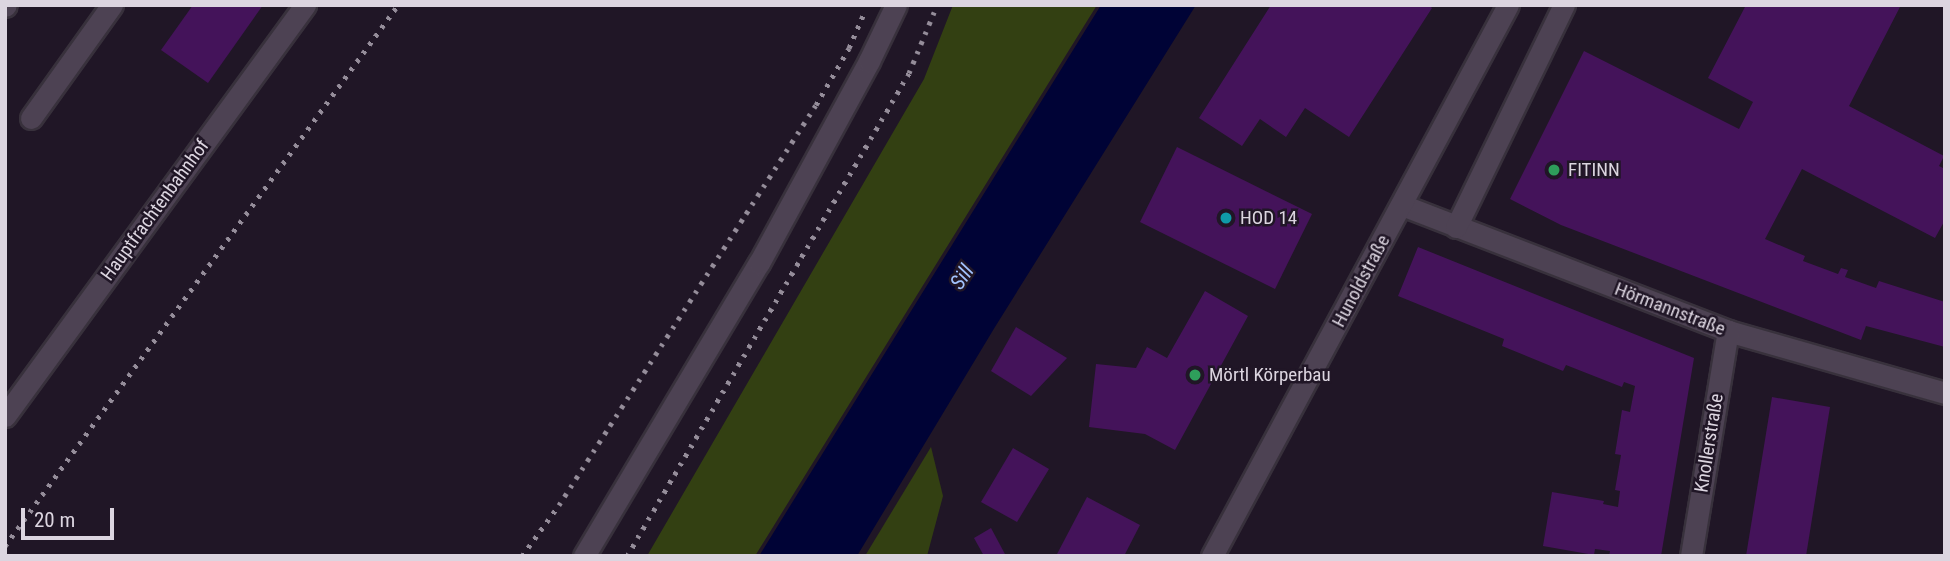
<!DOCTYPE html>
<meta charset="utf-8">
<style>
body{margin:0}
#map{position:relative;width:1950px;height:561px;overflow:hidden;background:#201626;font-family:"Roboto Condensed",sans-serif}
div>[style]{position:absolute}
.green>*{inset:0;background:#334012}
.water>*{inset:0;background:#000336}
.building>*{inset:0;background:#44135a}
.roads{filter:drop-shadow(2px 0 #38313c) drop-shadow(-2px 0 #38313c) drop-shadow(0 2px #38313c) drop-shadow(0 -2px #38313c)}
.minor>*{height:21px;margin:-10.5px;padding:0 10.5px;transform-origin:10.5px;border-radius:10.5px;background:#4d4253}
.rail>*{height:5px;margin-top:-2.5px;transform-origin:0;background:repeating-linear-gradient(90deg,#958d9a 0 3.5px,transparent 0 10.5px)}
.dots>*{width:19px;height:19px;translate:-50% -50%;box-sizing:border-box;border:4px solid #201626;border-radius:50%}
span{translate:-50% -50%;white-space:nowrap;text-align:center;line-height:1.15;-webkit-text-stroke:5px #201626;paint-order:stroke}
.poi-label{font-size:19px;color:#dcd5e0}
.left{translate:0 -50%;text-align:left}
.street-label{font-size:19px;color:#dcd5e0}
.water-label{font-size:21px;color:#a2c2fe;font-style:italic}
.frame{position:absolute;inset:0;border:7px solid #dcd5e0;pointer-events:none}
.scale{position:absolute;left:21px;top:508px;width:93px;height:32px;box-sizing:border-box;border:4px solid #dcd5e0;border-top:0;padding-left:9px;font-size:21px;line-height:24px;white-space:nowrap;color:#dcd5e0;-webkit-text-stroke:5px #201626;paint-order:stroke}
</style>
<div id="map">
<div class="green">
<i style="clip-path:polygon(953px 5px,1097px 5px,755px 556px,647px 556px,924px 79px)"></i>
<i style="clip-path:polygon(931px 447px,943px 496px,927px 556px,865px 556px)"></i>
</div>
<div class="water">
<i style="clip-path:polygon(1101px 5px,1196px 5px,995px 327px,857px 556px,759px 556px)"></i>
</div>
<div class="building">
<i style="clip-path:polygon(193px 5px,263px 5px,208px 83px,161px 50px)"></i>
<i style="clip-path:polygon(1271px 5px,1429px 5px,1432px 8px,1349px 137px,1305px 108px,1286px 137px,1260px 119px,1242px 146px,1199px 118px)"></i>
<i style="clip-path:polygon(1746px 5px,1901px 5px,1849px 106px,1944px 156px,1939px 166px,1945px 169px,1945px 220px,1935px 238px,1802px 169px,1765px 239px,1805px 256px,1803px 261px,1838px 274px,1841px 268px,1848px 270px,1845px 277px,1876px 288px,1879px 281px,1945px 302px,1945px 347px,1866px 326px,1861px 340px,1561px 225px,1510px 199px,1584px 51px,1739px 129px,1753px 102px,1708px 78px)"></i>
<i style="clip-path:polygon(1177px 147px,1312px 214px,1275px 289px,1140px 222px)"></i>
<i style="clip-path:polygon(1418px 247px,1694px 358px,1661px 556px,1609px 556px,1610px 551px,1595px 549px,1594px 555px,1543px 546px,1552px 492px,1604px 501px,1603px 504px,1618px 507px,1620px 491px,1615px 490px,1621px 455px,1615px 454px,1622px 410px,1630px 412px,1635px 386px,1624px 382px,1622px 387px,1566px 365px,1563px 371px,1502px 346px,1504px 339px,1398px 296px)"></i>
<i style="clip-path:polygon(1205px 291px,1248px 316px,1175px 450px,1145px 434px,1089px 427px,1096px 364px,1136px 368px,1147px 347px,1167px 358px)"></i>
<i style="clip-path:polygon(1016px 327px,1067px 358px,1031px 396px,991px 371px)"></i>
<i style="clip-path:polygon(1772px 397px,1830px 407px,1806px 556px,1746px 556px)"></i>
<i style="clip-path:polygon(1013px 448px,1049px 469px,1017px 522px,981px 502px)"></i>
<i style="clip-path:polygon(1087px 497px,1140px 525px,1124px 556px,1056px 556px)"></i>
<i style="clip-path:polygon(991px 528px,1006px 556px,984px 556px,974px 538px)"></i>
</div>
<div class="roads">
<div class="minor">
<i style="left:5px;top:6px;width:1px;rotate:-45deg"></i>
<i style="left:31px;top:118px;width:139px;rotate:-54.4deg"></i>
<i style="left:1402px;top:205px;width:350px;rotate:21.1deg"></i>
<i style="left:1728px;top:331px;width:226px;rotate:15.9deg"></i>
<i style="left:1456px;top:227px;width:247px;rotate:-64.1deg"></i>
<i style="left:5px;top:416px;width:509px;rotate:-53.87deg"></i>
<i style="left:584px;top:556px;width:341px;rotate:-59.2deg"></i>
<i style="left:759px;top:263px;width:230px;rotate:-61.4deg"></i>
<i style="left:869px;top:61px;width:62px;rotate:-64.3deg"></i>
<i style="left:1212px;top:556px;width:625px;rotate:-61.76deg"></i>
<i style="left:1691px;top:556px;width:228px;rotate:-80.7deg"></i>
</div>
</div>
<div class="rail">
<i style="left:5px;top:546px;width:669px;rotate:-54deg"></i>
<i style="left:522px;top:556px;width:63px;rotate:-54deg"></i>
<i style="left:559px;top:505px;width:475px;rotate:-57.3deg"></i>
<i style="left:816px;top:105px;width:66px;rotate:-59.9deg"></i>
<i style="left:849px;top:48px;width:40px;rotate:-66.6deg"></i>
<i style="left:627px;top:556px;width:559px;rotate:-59.72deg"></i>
<i style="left:909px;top:73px;width:74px;rotate:-67.6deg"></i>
</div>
<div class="dots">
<i style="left:1554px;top:170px;background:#2e9e5b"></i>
<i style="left:1226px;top:218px;background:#0f9aa8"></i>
<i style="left:1195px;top:375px;background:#2e9e5b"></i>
</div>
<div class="poi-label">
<span class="left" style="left:1568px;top:170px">FITINN</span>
<span class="left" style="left:1240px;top:218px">HOD 14</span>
<span class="left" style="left:1209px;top:375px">Mörtl Körperbau</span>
</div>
<div class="street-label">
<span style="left:155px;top:210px;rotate:-54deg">Hauptfrachtenbahnhof</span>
<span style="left:1361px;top:281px;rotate:-62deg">Hunoldstraße</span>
<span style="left:1670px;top:309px;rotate:21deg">Hörmannstraße</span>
<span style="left:1709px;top:443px;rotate:-81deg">Knollerstraße</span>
</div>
<div class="water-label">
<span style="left:962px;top:277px;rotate:-57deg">Sill</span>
</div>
<div class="frame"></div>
<div class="scale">20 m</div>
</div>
